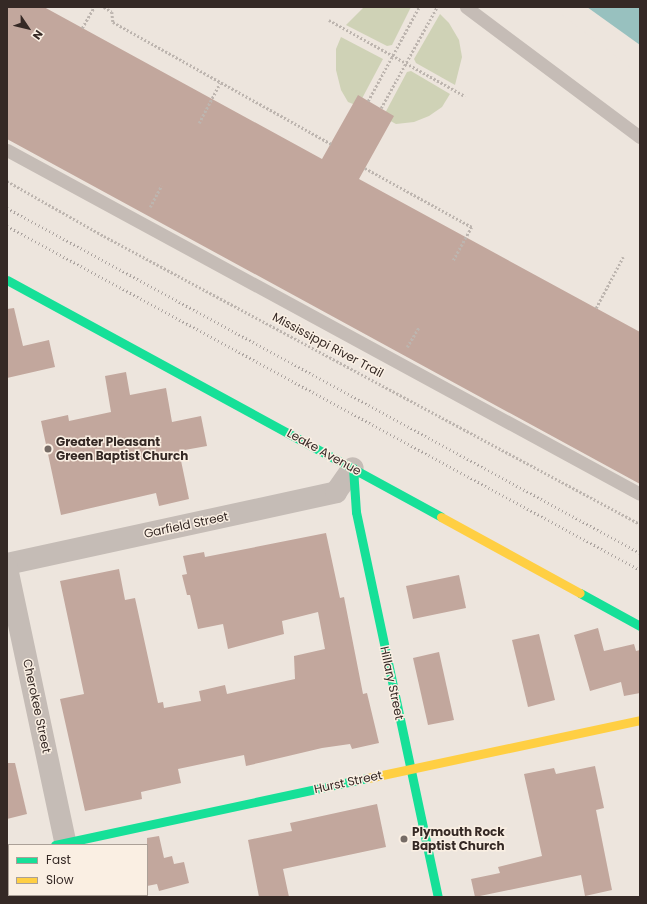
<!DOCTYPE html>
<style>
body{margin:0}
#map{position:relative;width:647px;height:904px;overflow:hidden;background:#ede5dd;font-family:Poppins,sans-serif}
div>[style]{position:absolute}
.green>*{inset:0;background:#cfd2b6}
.water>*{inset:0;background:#98c1bf}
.pier>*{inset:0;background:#ede5dd}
.building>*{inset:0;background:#c2a79d}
.path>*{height:2.5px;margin-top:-1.25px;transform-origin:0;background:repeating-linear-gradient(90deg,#bdb5af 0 2px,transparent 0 4px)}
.lane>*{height:13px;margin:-6.5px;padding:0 6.5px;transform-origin:6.5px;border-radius:6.5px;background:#c5bcb6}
.street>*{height:22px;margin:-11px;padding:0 11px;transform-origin:11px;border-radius:11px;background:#c5bcb6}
.fast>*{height:9px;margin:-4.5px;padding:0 4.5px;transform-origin:4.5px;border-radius:4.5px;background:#16e098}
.slow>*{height:9px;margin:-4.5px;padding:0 4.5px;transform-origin:4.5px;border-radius:4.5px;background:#ffcf43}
.rail>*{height:3px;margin-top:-1.5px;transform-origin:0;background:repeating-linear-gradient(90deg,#ada5a1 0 1px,transparent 0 4px)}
.dots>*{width:11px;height:11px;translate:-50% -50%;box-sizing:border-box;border:2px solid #faefe3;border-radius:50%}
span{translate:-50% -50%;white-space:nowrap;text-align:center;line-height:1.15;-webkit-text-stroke:3px #faefe3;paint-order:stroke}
.street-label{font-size:12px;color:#352925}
.poi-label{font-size:12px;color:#352925;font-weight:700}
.left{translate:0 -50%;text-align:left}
.frame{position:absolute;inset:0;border:8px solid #352925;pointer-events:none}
.legend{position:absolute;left:8px;top:844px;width:140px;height:52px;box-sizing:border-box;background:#faefe3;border:1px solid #aba097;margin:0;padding:5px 7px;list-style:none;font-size:12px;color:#352925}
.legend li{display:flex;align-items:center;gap:8px;height:20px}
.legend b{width:20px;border:1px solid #aba097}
.north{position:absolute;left:8px;top:8px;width:40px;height:40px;-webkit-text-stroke:3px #faefe3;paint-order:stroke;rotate:125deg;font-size:11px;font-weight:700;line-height:16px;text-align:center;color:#352925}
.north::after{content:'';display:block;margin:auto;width:14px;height:18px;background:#352925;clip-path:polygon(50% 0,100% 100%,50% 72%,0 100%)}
</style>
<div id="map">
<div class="green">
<i style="clip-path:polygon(364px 7px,411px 7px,392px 45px,387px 46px,346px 25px)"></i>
<i style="clip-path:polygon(440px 14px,449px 23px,459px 40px,462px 57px,455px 85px,416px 63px,414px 59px)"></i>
<i style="clip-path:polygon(341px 37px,383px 59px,358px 106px,348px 102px,341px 90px,336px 70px,336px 49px)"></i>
<i style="clip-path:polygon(411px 71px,450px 94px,442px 107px,429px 116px,414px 122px,396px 124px,383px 117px,407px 72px)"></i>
</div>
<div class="water">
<i style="clip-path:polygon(554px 7px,640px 7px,640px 73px)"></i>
</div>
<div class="pier">
<i style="clip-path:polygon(552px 7px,587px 7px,640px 45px,640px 75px)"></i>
</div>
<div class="building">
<i style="clip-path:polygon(7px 7px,44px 7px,322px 159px,358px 95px,394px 116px,359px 179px,640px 332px,640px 484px,7px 139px)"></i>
<i style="clip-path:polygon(14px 308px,23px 346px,49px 340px,55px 367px,7px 378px,7px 309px)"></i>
<i style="clip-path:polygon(126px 372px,130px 395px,166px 388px,172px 422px,201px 416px,207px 446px,179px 451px,189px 499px,159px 506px,156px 493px,61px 515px,41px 421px,68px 415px,69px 421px,111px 412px,105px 376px)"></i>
<i style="clip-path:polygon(326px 533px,340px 598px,344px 597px,363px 694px,367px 693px,379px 743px,352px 749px,350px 744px,322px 748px,246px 766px,244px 755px,178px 769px,181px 783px,141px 792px,142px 799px,85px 811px,60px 699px,84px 694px,60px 581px,119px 569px,125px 600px,135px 598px,158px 703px,163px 702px,164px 708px,201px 701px,199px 691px,225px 685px,227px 694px,295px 679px,294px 656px,325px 649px,318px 612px,282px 621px,284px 634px,228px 649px,223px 624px,198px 629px,190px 595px,187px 595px,182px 575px,187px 574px,183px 556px,204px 552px,205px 557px)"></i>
<i style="clip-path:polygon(459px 575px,466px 608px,413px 619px,406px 586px)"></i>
<i style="clip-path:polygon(598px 628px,604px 651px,634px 644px,636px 651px,640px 650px,640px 693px,624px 696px,621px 682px,590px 691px,574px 635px)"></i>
<i style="clip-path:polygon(539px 634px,555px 700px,528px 707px,512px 640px)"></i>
<i style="clip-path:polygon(439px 652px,454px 720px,428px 725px,413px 658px)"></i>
<i style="clip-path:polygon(7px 763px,15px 763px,27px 814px,7px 819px)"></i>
<i style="clip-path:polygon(595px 766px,604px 808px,596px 810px,612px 890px,585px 896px,581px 875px,475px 897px,471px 879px,500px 873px,498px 867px,542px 856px,524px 774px,554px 768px,556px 774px)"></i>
<i style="clip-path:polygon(377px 804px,386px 847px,283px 869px,289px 897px,259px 897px,248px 840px,292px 831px,290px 823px)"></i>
<i style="clip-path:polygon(159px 836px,164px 858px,172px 856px,174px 864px,184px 862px,189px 883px,159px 891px,157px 884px,147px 886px,147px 838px)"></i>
</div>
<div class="path">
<i style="left:104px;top:7px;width:9px;rotate:32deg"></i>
<i style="left:112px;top:12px;width:10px;rotate:84deg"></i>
<i style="left:113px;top:22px;width:250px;rotate:29.2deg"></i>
<i style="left:329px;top:20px;width:156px;rotate:29.2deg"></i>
<i style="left:82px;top:28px;width:24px;rotate:-60deg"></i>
<i style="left:368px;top:101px;width:107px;rotate:-61.5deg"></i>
<i style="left:381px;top:108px;width:115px;rotate:-61deg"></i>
<i style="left:199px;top:123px;width:45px;rotate:-62.3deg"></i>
<i style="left:365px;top:168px;width:122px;rotate:28.9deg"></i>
<i style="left:472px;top:227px;width:39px;rotate:119deg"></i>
<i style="left:7px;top:181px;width:112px;rotate:29.6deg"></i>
<i style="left:104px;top:236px;width:608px;rotate:28.25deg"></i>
<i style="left:150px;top:207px;width:24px;rotate:-62deg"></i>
<i style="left:596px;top:308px;width:58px;rotate:-62.1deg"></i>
<i style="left:407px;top:347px;width:23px;rotate:-59deg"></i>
</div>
<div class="lane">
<i style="left:466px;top:7px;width:217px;rotate:36.8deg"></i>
<i style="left:7px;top:150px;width:720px;rotate:28.52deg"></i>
</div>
<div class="street">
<i style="left:7px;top:564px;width:337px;rotate:-12.3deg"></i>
<i style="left:336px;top:492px;width:29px;rotate:-55deg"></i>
<i style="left:7px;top:568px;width:283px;rotate:78deg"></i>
<i style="left:7px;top:855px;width:2px"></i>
<i style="left:77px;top:895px;width:2px;rotate:90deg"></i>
</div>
<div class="fast">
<i style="left:7px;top:280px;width:494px;rotate:28.6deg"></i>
<i style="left:353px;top:468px;width:44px;rotate:86.1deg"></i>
<i style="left:356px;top:512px;width:394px;rotate:78deg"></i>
<i style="left:580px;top:593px;width:68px;rotate:28.8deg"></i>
<i style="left:55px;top:845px;width:320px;rotate:-12.1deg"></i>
</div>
<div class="slow">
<i style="left:441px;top:517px;width:158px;rotate:28.7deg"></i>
<i style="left:368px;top:778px;width:278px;rotate:-12deg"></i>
</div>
<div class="rail">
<i style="left:7px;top:208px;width:721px;rotate:28.59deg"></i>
<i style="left:7px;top:226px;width:720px;rotate:28.52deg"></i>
</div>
<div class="dots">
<i style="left:48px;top:449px;background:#756b65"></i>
<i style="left:404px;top:839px;background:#756b65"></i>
</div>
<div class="street-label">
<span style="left:328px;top:345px;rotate:28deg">Mississippi River Trail</span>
<span style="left:324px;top:452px;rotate:29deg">Leake Avenue</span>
<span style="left:186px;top:525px;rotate:-12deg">Garfield Street</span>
<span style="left:392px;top:683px;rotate:78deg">Hillary Street</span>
<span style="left:37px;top:706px;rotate:78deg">Cherokee Street</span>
<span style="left:348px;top:782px;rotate:-12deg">Hurst Street</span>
</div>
<div class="poi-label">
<span class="left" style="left:56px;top:449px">Greater Pleasant<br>Green Baptist Church</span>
<span class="left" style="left:412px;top:839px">Plymouth Rock<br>Baptist Church</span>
</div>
<div class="frame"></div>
<ul class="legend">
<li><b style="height:5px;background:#16e098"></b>Fast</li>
<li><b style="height:5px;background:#ffcf43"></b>Slow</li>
</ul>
<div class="north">N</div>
</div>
